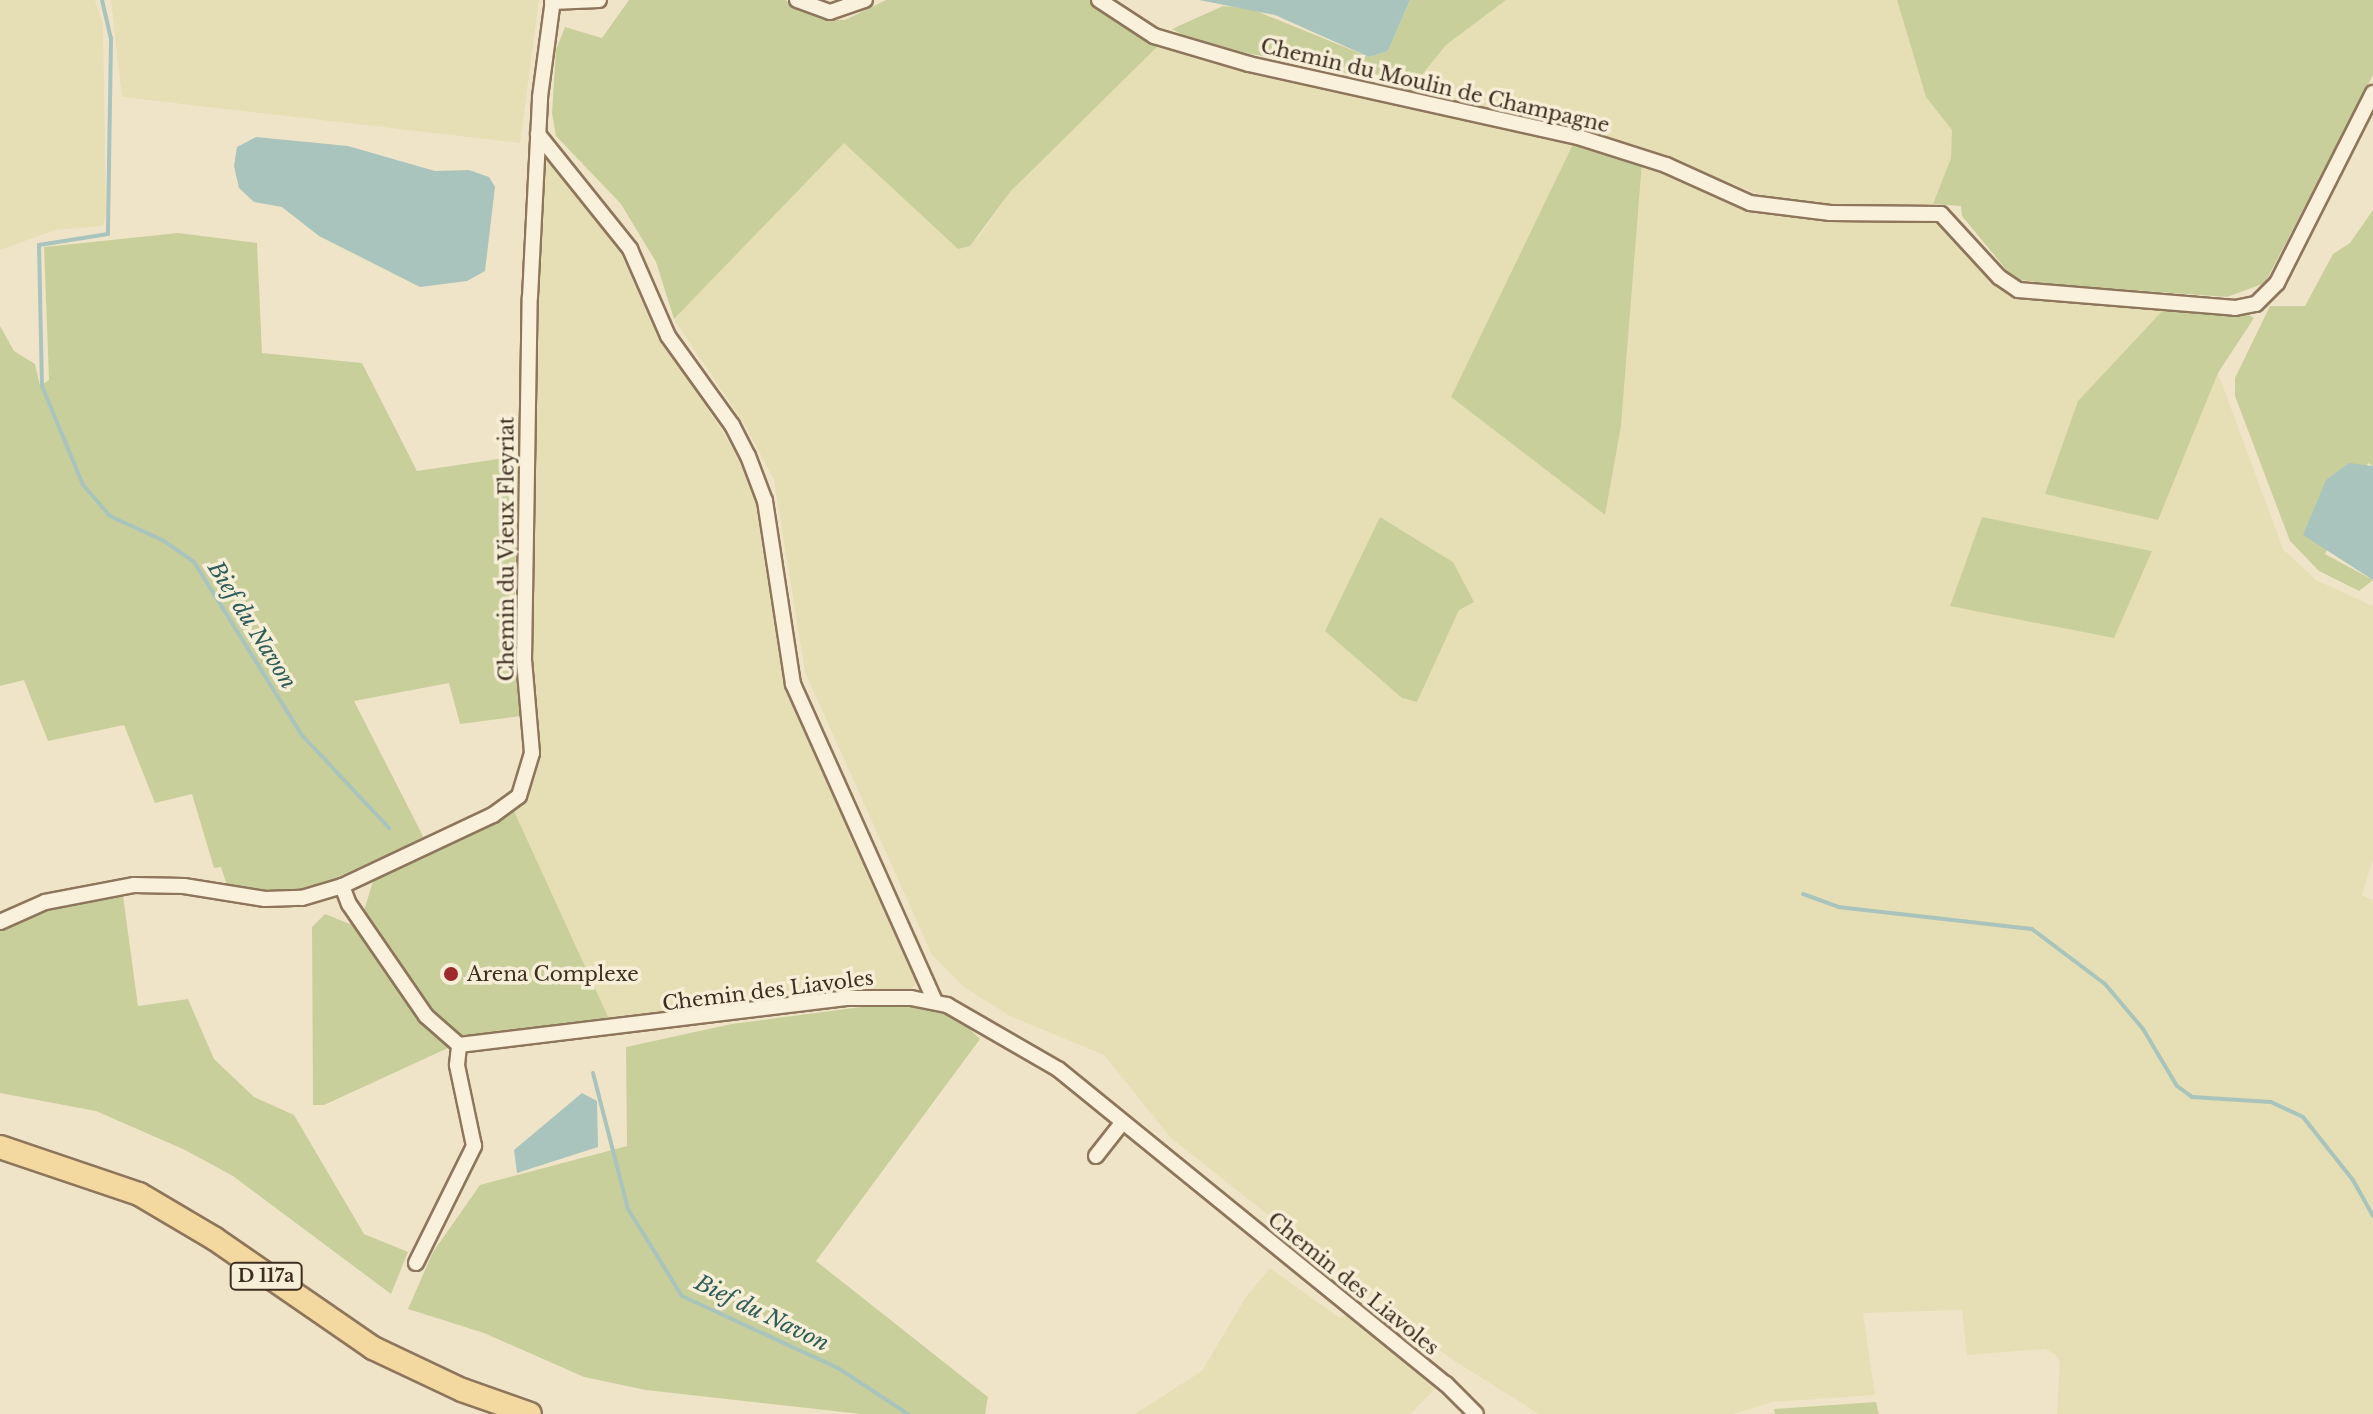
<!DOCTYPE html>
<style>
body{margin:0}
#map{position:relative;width:2373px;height:1414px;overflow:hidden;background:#f0e4c8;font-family:"Libre Baskerville",serif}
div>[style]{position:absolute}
.farmland>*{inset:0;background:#e6deb5}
.green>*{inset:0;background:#c9cf9b}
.water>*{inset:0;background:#a9c4bc}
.stream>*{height:4px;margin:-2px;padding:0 2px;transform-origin:2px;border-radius:2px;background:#a9c4bc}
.roads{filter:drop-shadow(2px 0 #8d765c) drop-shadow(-2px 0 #8d765c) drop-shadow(0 2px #8d765c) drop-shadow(0 -2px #8d765c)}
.street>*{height:14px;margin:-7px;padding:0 7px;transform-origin:7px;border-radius:7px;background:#faf1dc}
.primary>*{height:22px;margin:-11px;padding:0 11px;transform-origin:11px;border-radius:11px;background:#f3d9a0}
.dots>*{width:22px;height:22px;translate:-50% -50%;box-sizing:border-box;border:4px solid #f7eed8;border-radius:50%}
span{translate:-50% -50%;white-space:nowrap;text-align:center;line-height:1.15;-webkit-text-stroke:7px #f7eed8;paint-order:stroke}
.shield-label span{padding:2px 6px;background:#f7eed8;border:2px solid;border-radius:6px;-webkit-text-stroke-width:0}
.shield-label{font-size:18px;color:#3d2e20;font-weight:700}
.street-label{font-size:20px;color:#3d2e20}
.poi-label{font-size:20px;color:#3d2e20}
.left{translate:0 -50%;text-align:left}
.water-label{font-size:22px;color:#2f5d5a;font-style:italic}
</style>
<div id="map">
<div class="farmland">
<i style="clip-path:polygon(0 0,95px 0,103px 24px,106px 213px,103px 226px,55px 230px,0 250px)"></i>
<i style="clip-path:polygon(111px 0,539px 0,520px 143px,122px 97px)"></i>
<i style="clip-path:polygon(1506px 0,1897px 0,1926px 97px,1952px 130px,1951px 158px,1933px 204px,1821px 206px,1775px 200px,1635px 146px,1566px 126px,1457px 107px,1409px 91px,1446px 45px)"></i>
<i style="clip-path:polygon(evenodd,1158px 46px,1574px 142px,1451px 397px,1604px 514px,1621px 426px,1642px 163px,1715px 198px,1766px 212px,1937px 222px,1950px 228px,1999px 287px,2015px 296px,2165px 308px,2078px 401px,2199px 414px,2218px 373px,2283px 549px,2316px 580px,2373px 606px,2373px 859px,2362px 895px,2373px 901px,2373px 1414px,2057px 1414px,2060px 1362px,2055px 1354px,2045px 1349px,1967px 1355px,1962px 1310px,1863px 1313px,1875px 1395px,1772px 1402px,1734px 1414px,1539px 1414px,1450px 1358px,1171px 1138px,1104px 1055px,1010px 1016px,964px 987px,932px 955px,805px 672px,774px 480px,745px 425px,674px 319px,844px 142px,958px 249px,978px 238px,1010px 192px,1158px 46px,1380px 517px,1453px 562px,1459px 610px,1417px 702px,1402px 698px,1325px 631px,1380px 517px,1158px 46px,1982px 517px,2033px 531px,1950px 606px,1982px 517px)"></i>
<i style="clip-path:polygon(544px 157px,612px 234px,656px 330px,744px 465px,761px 512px,784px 670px,918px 979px,911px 991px,851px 991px,610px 1021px,514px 811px,528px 794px,537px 767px,529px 672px,535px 267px)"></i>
<i style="clip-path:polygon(1270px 1268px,1340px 1318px,1345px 1315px,1438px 1386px,1410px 1414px,1135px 1414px,1202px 1371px,1246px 1297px)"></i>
</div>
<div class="green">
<i style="clip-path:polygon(629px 0,785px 0,826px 19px,845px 20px,886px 0,1090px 0,1115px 22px,1158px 46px,1010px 192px,970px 246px,958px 249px,844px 143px,674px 319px,656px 262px,621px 204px,556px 136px,552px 113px,556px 50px,565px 27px,602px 38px)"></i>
<i style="clip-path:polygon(1410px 0,1506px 0,1446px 45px,1409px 91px,1321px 66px,1204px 46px,1172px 29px,1223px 6px,1249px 8px,1369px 57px,1388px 51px)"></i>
<i style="clip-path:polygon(1897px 0,2373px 0,2373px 75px,2265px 283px,2227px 297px,2049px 284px,2014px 279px,1962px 216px,1961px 206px,1933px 204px,1951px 158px,1952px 130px,1926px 97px)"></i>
<i style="clip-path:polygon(1574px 142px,1642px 163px,1621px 426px,1605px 515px,1451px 397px)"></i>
<i style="clip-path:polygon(2373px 210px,2373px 466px,2368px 463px,2325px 554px,2373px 580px,2359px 591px,2319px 571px,2290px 541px,2235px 396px,2235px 378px,2270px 306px,2305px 306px,2333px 254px,2350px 243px)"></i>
<i style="clip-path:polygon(178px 233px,257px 243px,262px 353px,362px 363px,417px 471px,518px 456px,514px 630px,521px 716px,460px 724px,449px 683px,354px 701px,424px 838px,313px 888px,265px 892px,228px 888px,221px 867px,214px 868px,192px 794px,155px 803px,124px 725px,48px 741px,24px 680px,0 686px,0 326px,14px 351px,35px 364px,40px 386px,49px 380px,44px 247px)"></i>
<i style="clip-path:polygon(2165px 308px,2245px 313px,2254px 318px,2218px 373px,2158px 520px,2045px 494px,2078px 401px)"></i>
<i style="clip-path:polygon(1380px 517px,1453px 562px,1474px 602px,1459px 610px,1417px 702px,1402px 698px,1325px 631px)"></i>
<i style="clip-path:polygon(1982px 517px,2152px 551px,2114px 638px,1950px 606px)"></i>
<i style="clip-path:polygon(514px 811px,610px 1021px,472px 1037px,324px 1105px,313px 1105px,312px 927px,325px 914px,350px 924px,364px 911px,373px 881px)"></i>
<i style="clip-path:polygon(123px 896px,138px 1006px,188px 999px,214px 1059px,254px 1097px,294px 1115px,364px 1234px,408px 1252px,391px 1294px,233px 1176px,185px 1150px,96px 1111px,0 1093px,0 930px,43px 910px)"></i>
<i style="clip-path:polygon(876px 1005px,921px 1005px,955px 1015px,980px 1039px,816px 1261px,988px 1397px,985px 1414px,861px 1414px,646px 1390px,584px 1377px,484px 1333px,408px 1309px,433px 1252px,480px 1185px,627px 1146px,626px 1047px,732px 1024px)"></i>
<i style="clip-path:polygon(1876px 1402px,1879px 1414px,1775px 1414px,1774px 1409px)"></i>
</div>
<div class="water">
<i style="clip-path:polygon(1199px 0,1410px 0,1388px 51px,1369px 57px,1275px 15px)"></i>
<i style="clip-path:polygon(256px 137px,348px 146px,435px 171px,469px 170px,489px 177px,495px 187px,485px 271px,467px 281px,420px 287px,319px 236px,282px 207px,254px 202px,239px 188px,234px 166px,237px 147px)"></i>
<i style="clip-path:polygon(2349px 463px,2373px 466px,2373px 580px,2303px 535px,2326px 480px)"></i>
<i style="clip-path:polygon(582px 1093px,597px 1101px,598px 1147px,517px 1173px,514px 1150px)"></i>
</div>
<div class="stream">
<i style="left:102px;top:0;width:39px;rotate:77deg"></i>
<i style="left:111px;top:38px;width:196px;rotate:90.9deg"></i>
<i style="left:108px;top:234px;width:70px;rotate:170.9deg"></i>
<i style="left:39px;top:245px;width:141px;rotate:88.8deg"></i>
<i style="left:42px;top:386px;width:107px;rotate:67.5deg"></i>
<i style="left:83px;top:485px;width:41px;rotate:48.9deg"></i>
<i style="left:110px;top:516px;width:60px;rotate:24.8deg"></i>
<i style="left:164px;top:541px;width:37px;rotate:35deg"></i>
<i style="left:194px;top:562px;width:203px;rotate:58.1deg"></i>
<i style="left:301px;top:734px;width:129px;rotate:46.9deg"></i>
<i style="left:1803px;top:894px;width:37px;rotate:20deg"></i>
<i style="left:1838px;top:907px;width:195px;rotate:6.5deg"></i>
<i style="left:2032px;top:929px;width:91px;rotate:37deg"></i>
<i style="left:2105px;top:984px;width:59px;rotate:49.8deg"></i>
<i style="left:2143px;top:1029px;width:66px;rotate:59.2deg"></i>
<i style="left:2177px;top:1086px;width:19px;rotate:36deg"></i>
<i style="left:2192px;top:1097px;width:79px;rotate:3.6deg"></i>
<i style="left:2271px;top:1102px;width:35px;rotate:25deg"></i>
<i style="left:2303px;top:1117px;width:80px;rotate:51.6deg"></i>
<i style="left:2353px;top:1180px;width:41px;rotate:60.9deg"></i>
<i style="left:593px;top:1073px;width:140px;rotate:75.6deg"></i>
<i style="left:628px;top:1209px;width:102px;rotate:58.2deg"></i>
<i style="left:682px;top:1296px;width:172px;rotate:24.8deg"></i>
<i style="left:838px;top:1368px;width:84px;rotate:33.3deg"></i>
</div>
<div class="roads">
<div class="street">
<i style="left:797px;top:0;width:35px;rotate:20deg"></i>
<i style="left:830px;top:12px;width:37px;rotate:-19deg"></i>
<i style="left:1099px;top:0;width:66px;rotate:33.2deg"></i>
<i style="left:1154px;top:36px;width:99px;rotate:16.4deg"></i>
<i style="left:1249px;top:64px;width:334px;rotate:12.5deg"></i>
<i style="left:1575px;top:136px;width:96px;rotate:17.7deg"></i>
<i style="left:1666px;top:165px;width:92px;rotate:24.3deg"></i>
<i style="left:1750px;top:203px;width:81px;rotate:7.1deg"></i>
<i style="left:1830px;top:213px;width:111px;rotate:0.5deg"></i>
<i style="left:1941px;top:214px;width:86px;rotate:47.4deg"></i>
<i style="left:1999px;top:277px;width:23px;rotate:34deg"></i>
<i style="left:2018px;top:290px;width:218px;rotate:4.7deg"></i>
<i style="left:2235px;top:308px;width:21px;rotate:-11deg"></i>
<i style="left:2256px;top:304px;width:30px;rotate:-45deg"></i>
<i style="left:2277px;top:283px;width:213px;rotate:-63.2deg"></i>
<i style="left:552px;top:2px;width:47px;rotate:-2.4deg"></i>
<i style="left:538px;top:134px;width:147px;rotate:51.3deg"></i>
<i style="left:630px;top:249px;width:95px;rotate:66.4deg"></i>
<i style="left:668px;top:336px;width:110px;rotate:54.3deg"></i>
<i style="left:732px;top:425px;width:35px;rotate:63deg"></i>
<i style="left:748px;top:456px;width:48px;rotate:69.3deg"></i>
<i style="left:765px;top:501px;width:185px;rotate:81.3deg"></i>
<i style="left:793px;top:684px;width:347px;rotate:65.9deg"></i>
<i style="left:342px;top:886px;width:19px;rotate:69deg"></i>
<i style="left:349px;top:904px;width:136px;rotate:55.5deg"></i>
<i style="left:426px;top:1016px;width:44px;rotate:41.3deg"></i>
<i style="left:459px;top:1045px;width:390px;rotate:-6.9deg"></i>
<i style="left:846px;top:998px;width:65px"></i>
<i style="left:911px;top:998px;width:37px;rotate:11deg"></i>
<i style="left:947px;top:1005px;width:128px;rotate:30deg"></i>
<i style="left:1058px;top:1069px;width:500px;rotate:39.1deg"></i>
<i style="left:1446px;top:1384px;width:42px;rotate:45deg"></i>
<i style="left:0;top:922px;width:49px;rotate:-24deg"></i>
<i style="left:45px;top:902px;width:91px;rotate:-10.8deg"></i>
<i style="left:134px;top:885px;width:50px;rotate:1.1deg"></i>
<i style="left:184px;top:886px;width:82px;rotate:9.1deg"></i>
<i style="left:265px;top:899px;width:37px;rotate:-2deg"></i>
<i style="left:302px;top:898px;width:42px;rotate:-16.7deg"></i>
<i style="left:342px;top:886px;width:167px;rotate:-25.2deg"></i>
<i style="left:493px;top:815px;width:32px;rotate:-36deg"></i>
<i style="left:519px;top:796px;width:45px;rotate:-73.2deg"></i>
<i style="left:532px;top:753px;width:93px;rotate:-94.9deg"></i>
<i style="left:524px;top:660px;width:363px;rotate:-89.1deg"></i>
<i style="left:530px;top:297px;width:200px;rotate:-87.1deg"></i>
<i style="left:540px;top:97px;width:98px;rotate:-82.4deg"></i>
<i style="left:1096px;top:1156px;width:42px;rotate:-51.8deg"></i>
<i style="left:416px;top:1263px;width:131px;rotate:-63.6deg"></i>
<i style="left:474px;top:1146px;width:83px;rotate:-101.9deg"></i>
<i style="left:457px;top:1065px;width:20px;rotate:-84deg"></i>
</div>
<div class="primary">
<i style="left:0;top:1147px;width:147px;rotate:18.7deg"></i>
<i style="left:139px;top:1194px;width:88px;rotate:30.6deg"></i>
<i style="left:215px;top:1239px;width:192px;rotate:34.6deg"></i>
<i style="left:373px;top:1348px;width:98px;rotate:25.3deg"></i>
<i style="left:462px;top:1390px;width:72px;rotate:19.4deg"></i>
</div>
</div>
<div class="dots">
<i style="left:451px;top:974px;background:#9e2a2b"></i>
</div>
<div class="shield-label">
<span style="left:266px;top:1276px">D 117a</span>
</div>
<div class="street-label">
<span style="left:1435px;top:86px;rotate:13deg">Chemin du Moulin de Champagne</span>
<span style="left:507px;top:549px;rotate:-90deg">Chemin du Vieux Fleyriat</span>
<span style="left:768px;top:991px;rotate:-7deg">Chemin des Liavoles</span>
<span style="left:1353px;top:1284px;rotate:39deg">Chemin des Liavoles</span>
</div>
<div class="poi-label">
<span class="left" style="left:467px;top:974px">Arena Complexe</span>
</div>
<div class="water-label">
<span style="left:252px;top:625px;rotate:58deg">Bief du Navon</span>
<span style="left:762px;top:1313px;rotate:26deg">Bief du Navon</span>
</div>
</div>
